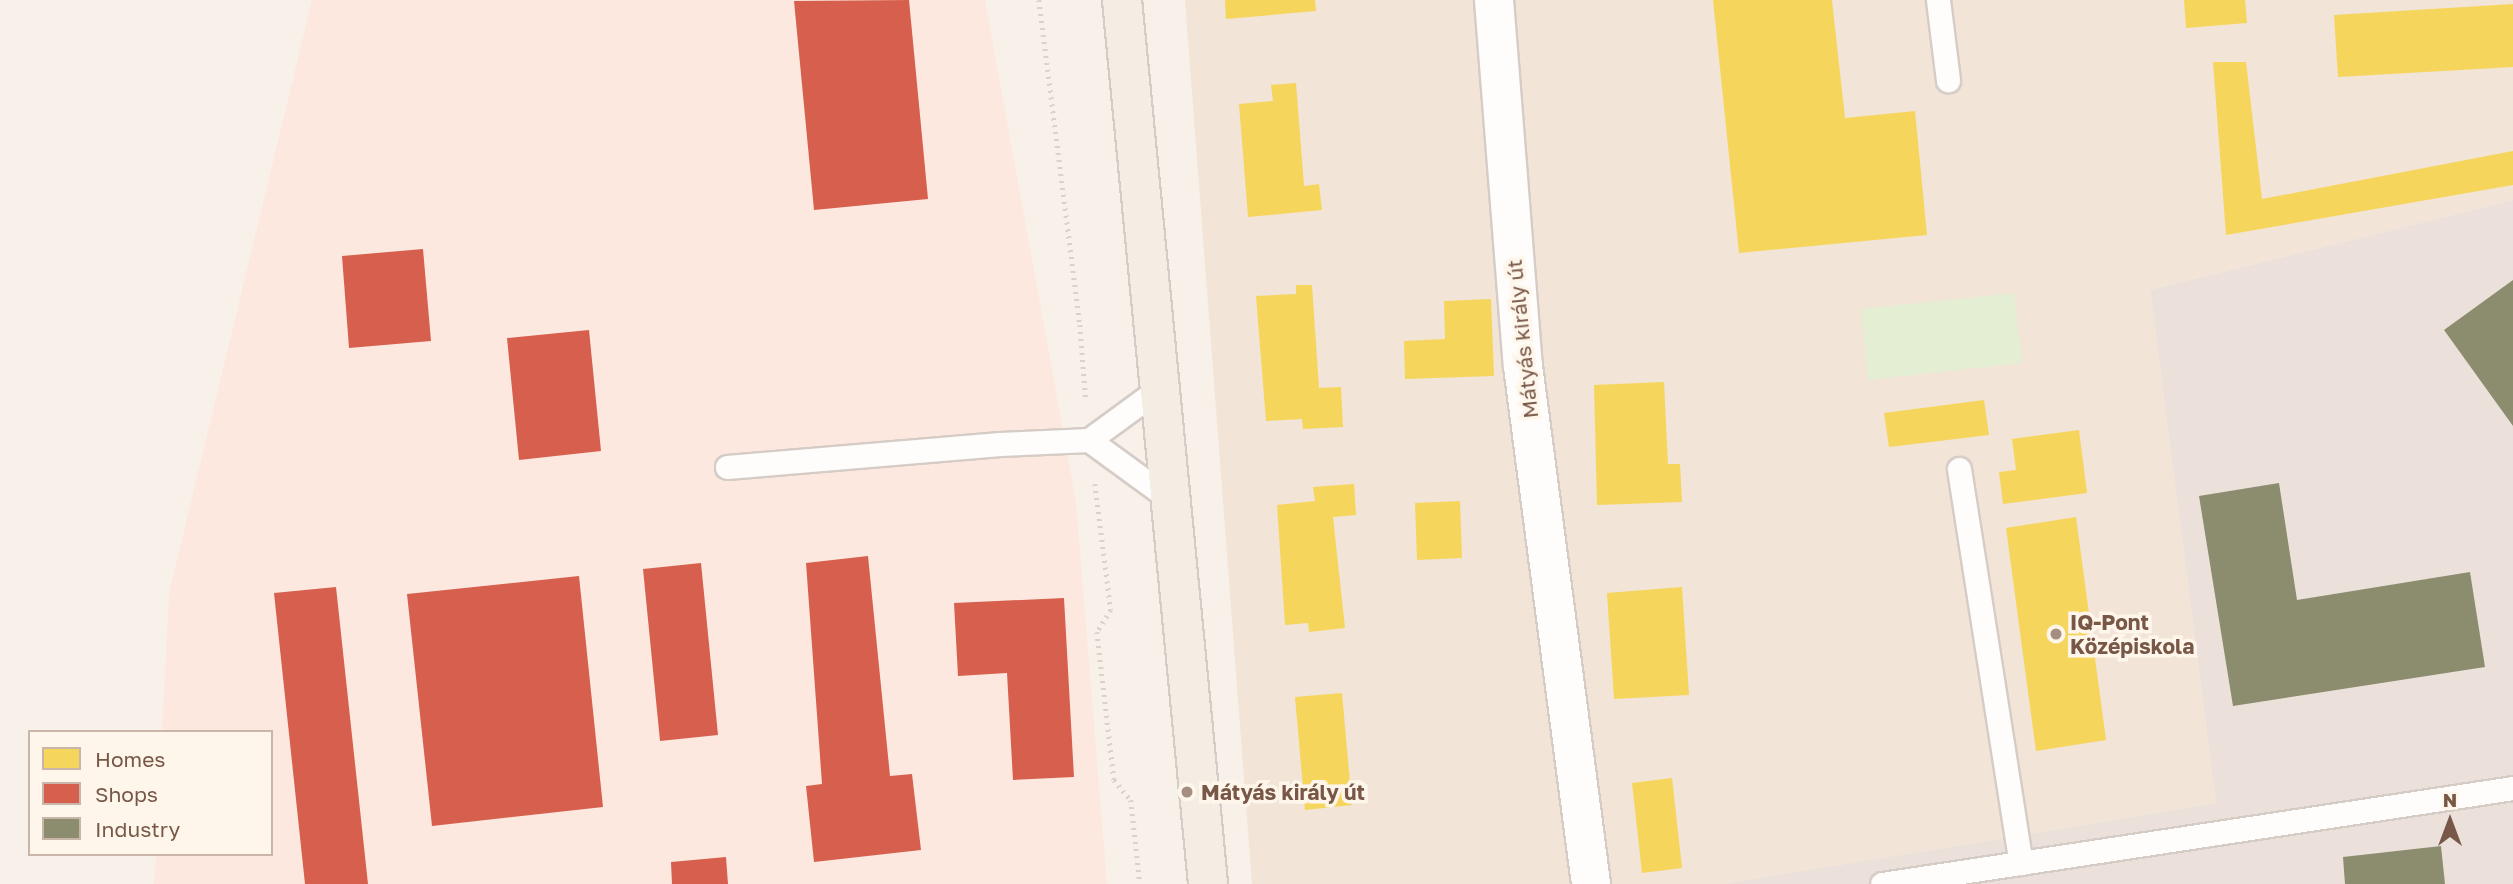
<!DOCTYPE html>
<meta charset="utf-8">
<style>
body{margin:0}
#map{position:relative;width:2513px;height:884px;overflow:hidden;background:#f8f1e9;font-family:"Golos Text",sans-serif}
div>[style]{position:absolute}
.residential>*{inset:0;background:#f2e4d6}
.commercial>*{inset:0;background:#fce8df}
.industrial>*{inset:0;background:#ebe1da}
.green>*{inset:0;background:#e4eed2}
.homes>*{inset:0;background:#f6d55c}
.shops>*{inset:0;background:#d6604d}
.industry>*{inset:0;background:#8c8c6e}
.path>*{height:4.5px;margin-top:-2.25px;transform-origin:0;background:repeating-linear-gradient(90deg,#dad1cb 0 2px,transparent 0 7px)}
.roads{filter:drop-shadow(2px 0 #d6ccc6) drop-shadow(-2px 0 #d6ccc6) drop-shadow(0 2px #d6ccc6) drop-shadow(0 -2px #d6ccc6)}
.lane>*{height:23px;margin:-11.5px;padding:0 11.5px;transform-origin:11.5px;border-radius:11.5px;background:#fefdfc}
.street>*{height:38px;margin:-19px;padding:0 19px;transform-origin:19px;border-radius:19px;background:#fefdfc}
.primary>*{height:38px;margin:-19px;padding:0 19px;transform-origin:19px;border-radius:19px;background:#f3ede4}
.dots>*{width:19px;height:19px;translate:-50% -50%;box-sizing:border-box;border:4px solid #fff6eb;border-radius:50%}
span{translate:-50% -50%;white-space:nowrap;text-align:center;line-height:1.15;-webkit-text-stroke:7px #fff6eb;paint-order:stroke}
.street-label{font-size:21px;color:#785747}
.poi-label{font-size:21px;color:#785747;font-weight:700}
.left{translate:0 -50%;text-align:left}
.legend{position:absolute;left:28px;top:730px;width:245px;height:126px;box-sizing:border-box;background:#fff6eb;border:2px solid #c9b6a9;margin:0;padding:9px 12px;list-style:none;font-size:21px;color:#785747}
.legend li{display:flex;align-items:center;gap:14px;height:35px}
.legend b{width:35px;border:2px solid #c9b6a9}
.north{position:absolute;left:2415px;top:786px;width:70px;height:70px;-webkit-text-stroke:5px #fff6eb;paint-order:stroke;rotate:0deg;font-size:19px;font-weight:700;line-height:28px;text-align:center;color:#785747}
.north::after{content:'';display:block;margin:auto;width:24px;height:32px;background:#785747;clip-path:polygon(50% 0,100% 100%,50% 72%,0 100%)}
</style>
<div id="map">
<div class="residential">
<i style="clip-path:polygon(1185px 0,2513px 0,2513px 200px,2150px 290px,2216px 803px,1723px 884px,1252px 884px)"></i>
</div>
<div class="commercial">
<i style="clip-path:polygon(312px 0,985px 0,1076px 502px,1107px 884px,154px 884px,156px 854px,271px 854px,271px 732px,162px 732px,169px 593px)"></i>
</div>
<div class="industrial">
<i style="clip-path:polygon(2513px 200px,2513px 884px,1723px 884px,2216px 803px,2150px 290px)"></i>
</div>
<div class="green">
<i style="clip-path:polygon(2014px 293px,2022px 363px,1868px 380px,1861px 309px)"></i>
</div>
<div class="homes">
<i style="clip-path:polygon(1225px 0,1315px 0,1316px 11px,1226px 19px)"></i>
<i style="clip-path:polygon(1713px 0,1832px 0,1845px 118px,1915px 111px,1927px 235px,1739px 253px)"></i>
<i style="clip-path:polygon(2184px 0,2245px 0,2247px 23px,2186px 28px)"></i>
<i style="clip-path:polygon(2513px 4px,2513px 67px,2338px 77px,2334px 15px)"></i>
<i style="clip-path:polygon(2213px 62px,2246px 62px,2262px 199px,2513px 151px,2513px 185px,2226px 235px)"></i>
<i style="clip-path:polygon(1296px 83px,1304px 186px,1319px 184px,1322px 210px,1248px 217px,1239px 104px,1273px 101px,1271px 85px)"></i>
<i style="clip-path:polygon(1296px 285px,1312px 285px,1319px 388px,1341px 387px,1343px 427px,1303px 429px,1302px 419px,1266px 421px,1256px 296px,1296px 294px)"></i>
<i style="clip-path:polygon(1491px 299px,1494px 376px,1405px 379px,1404px 341px,1445px 339px,1444px 301px)"></i>
<i style="clip-path:polygon(1664px 382px,1668px 464px,1680px 464px,1682px 502px,1597px 505px,1594px 385px)"></i>
<i style="clip-path:polygon(1984px 400px,1989px 435px,1889px 447px,1884px 413px)"></i>
<i style="clip-path:polygon(2079px 430px,2087px 493px,2003px 504px,1999px 472px,2016px 470px,2012px 439px)"></i>
<i style="clip-path:polygon(1354px 484px,1356px 515px,1333px 517px,1345px 628px,1309px 632px,1308px 623px,1285px 625px,1277px 505px,1315px 501px,1313px 487px)"></i>
<i style="clip-path:polygon(1460px 501px,1462px 558px,1417px 560px,1415px 503px)"></i>
<i style="clip-path:polygon(2076px 517px,2106px 740px,2036px 751px,2006px 528px)"></i>
<i style="clip-path:polygon(1682px 587px,1689px 695px,1614px 699px,1607px 593px)"></i>
<i style="clip-path:polygon(1342px 693px,1352px 805px,1305px 810px,1295px 697px)"></i>
<i style="clip-path:polygon(1672px 778px,1682px 868px,1642px 873px,1632px 783px)"></i>
</div>
<div class="shops">
<i style="clip-path:polygon(909px 0,928px 199px,814px 210px,794px 1px)"></i>
<i style="clip-path:polygon(423px 249px,431px 341px,349px 348px,342px 256px)"></i>
<i style="clip-path:polygon(589px 330px,601px 451px,519px 460px,507px 338px)"></i>
<i style="clip-path:polygon(868px 556px,890px 776px,912px 774px,921px 850px,814px 862px,806px 786px,822px 784px,806px 563px)"></i>
<i style="clip-path:polygon(701px 563px,718px 735px,660px 741px,643px 569px)"></i>
<i style="clip-path:polygon(579px 576px,603px 807px,432px 826px,407px 594px)"></i>
<i style="clip-path:polygon(336px 587px,368px 884px,305px 884px,274px 593px)"></i>
<i style="clip-path:polygon(1064px 598px,1074px 777px,1013px 780px,1007px 673px,958px 676px,954px 603px)"></i>
<i style="clip-path:polygon(726px 857px,728px 884px,672px 884px,671px 862px)"></i>
</div>
<div class="industry">
<i style="clip-path:polygon(2513px 280px,2513px 426px,2444px 330px)"></i>
<i style="clip-path:polygon(2279px 483px,2297px 600px,2470px 572px,2485px 667px,2233px 706px,2199px 496px)"></i>
<i style="clip-path:polygon(2441px 846px,2445px 884px,2345px 884px,2343px 857px)"></i>
</div>
<div class="path">
<i style="left:1039px;top:0;width:328px;rotate:82.8deg"></i>
<i style="left:1080px;top:325px;width:77px;rotate:85.5deg"></i>
<i style="left:1095px;top:484px;width:127px;rotate:82.8deg"></i>
<i style="left:1111px;top:610px;width:26px;rotate:122deg"></i>
<i style="left:1097px;top:632px;width:149px;rotate:83.4deg"></i>
<i style="left:1114px;top:780px;width:26px;rotate:50deg"></i>
<i style="left:1131px;top:800px;width:84px;rotate:83.9deg"></i>
</div>
<div class="roads">
<div class="lane">
<i style="left:1938px;top:0;width:81px;rotate:82.9deg"></i>
<i style="left:1089px;top:440px;width:88px;rotate:-36.2deg"></i>
<i style="left:727px;top:467px;width:274px;rotate:-4.8deg"></i>
<i style="left:1000px;top:444px;width:89px;rotate:-2.6deg"></i>
<i style="left:1089px;top:440px;width:100px;rotate:36.1deg"></i>
<i style="left:1959px;top:469px;width:399px;rotate:81.1deg"></i>
<i style="left:1882px;top:884px;width:638px;rotate:-8.65deg"></i>
</div>
<div class="street">
<i style="left:1494px;top:0;width:367px;rotate:85.5deg"></i>
<i style="left:1523px;top:366px;width:522px;rotate:82.52deg"></i>
</div>
<div class="primary">
<i style="left:1122px;top:0;width:888px;rotate:84.44deg"></i>
</div>
</div>
<div class="dots">
<i style="left:2056px;top:634px;background:#a58d80"></i>
<i style="left:1187px;top:792px;background:#a58d80"></i>
</div>
<div class="street-label">
<span style="left:1522px;top:339px;rotate:-96deg">Mátyás király út</span>
</div>
<div class="poi-label">
<span class="left" style="left:2070px;top:634px">IQ-Pont<br>Középiskola</span>
<span class="left" style="left:1201px;top:792px">Mátyás király út</span>
</div>
<ul class="legend">
<li><b style="height:19px;background:#f6d55c"></b>Homes</li>
<li><b style="height:19px;background:#d6604d"></b>Shops</li>
<li><b style="height:19px;background:#8c8c6e"></b>Industry</li>
</ul>
<div class="north">N</div>
</div>
